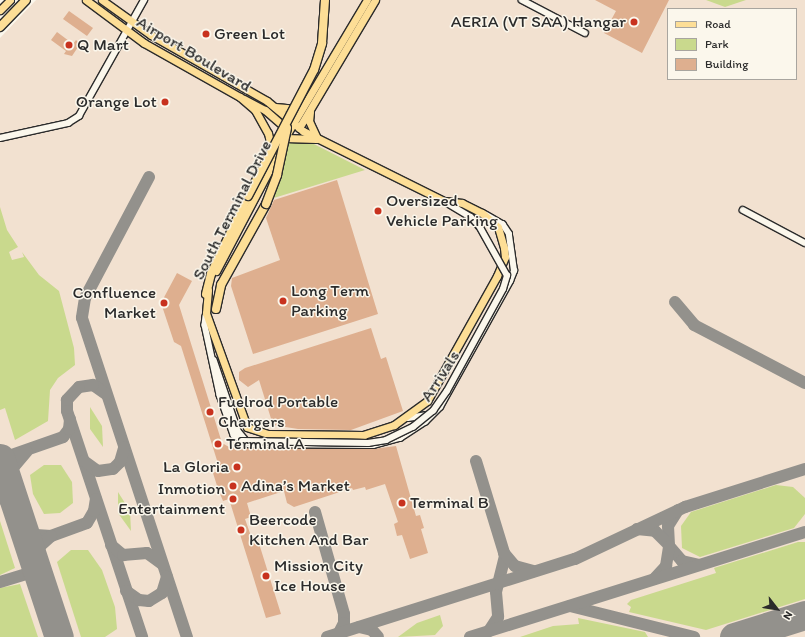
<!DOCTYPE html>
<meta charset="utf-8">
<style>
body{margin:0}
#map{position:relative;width:805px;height:637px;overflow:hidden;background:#fbf7ec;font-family:Itim,sans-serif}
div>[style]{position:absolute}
.built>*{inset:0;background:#f2e1d0}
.green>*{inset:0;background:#c9d98d}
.taxiway>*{height:12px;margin:-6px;padding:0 6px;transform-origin:6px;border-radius:6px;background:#93918c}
.runway>*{height:29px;margin:-14.5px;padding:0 14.5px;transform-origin:14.5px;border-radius:14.5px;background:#93918c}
.building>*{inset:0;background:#deaf8f}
.roads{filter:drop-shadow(1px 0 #2b2b2b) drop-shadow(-1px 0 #2b2b2b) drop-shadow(0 1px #2b2b2b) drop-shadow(0 -1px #2b2b2b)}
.minor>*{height:5.5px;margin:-2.75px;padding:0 2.75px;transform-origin:2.75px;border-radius:2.75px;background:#fbf7ec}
.major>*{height:7px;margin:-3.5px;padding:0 3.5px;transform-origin:3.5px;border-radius:3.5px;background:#fdde96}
.highway>*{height:8px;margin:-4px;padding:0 4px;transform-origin:4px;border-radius:4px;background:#fdde96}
.bridges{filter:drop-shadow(1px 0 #2b2b2b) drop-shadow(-1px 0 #2b2b2b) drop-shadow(0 1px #2b2b2b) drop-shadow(0 -1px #2b2b2b)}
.minor-bridge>*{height:5.5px;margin:-2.75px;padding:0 2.75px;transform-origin:2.75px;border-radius:2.75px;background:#fbf7ec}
.highway-bridge>*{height:8px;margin:-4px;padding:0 4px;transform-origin:4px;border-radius:4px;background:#fdde96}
.dots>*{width:11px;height:11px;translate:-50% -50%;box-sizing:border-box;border:2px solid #fbf7ec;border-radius:50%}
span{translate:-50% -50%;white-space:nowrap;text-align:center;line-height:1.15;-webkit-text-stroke:3px #fbf7ec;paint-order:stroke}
.poi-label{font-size:17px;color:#2b2b2b}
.right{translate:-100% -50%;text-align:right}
.left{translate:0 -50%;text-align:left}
.street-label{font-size:17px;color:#2b2b2b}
.legend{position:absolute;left:667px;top:8px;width:130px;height:72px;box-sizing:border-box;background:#fbf7ec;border:1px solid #a8a59f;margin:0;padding:5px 7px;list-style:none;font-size:12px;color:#2b2b2b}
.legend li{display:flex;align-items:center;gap:8px;height:20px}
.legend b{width:20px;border:1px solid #a8a59f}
.north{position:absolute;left:757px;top:589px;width:40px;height:40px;-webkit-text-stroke:3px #fbf7ec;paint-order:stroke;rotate:121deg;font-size:11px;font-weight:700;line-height:16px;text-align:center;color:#2b2b2b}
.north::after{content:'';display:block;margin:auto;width:14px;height:18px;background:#2b2b2b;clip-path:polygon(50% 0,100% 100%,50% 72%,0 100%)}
</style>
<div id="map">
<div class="built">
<i style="clip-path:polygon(evenodd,36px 0,805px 0,805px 637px,0 637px,0 38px,36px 0,668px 9px,796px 9px,796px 79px,668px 79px,668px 9px)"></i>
</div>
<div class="green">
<i style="clip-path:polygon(706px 0,746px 0,725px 7px)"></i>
<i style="clip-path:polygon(287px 141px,308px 141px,365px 170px,264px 201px)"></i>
<i style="clip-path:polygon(0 207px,7px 230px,18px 247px,9px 252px,12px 260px,24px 257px,22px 252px,39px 275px,59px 291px,74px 348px,75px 365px,58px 378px,50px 390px,48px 421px,15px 440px,5px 408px,0 410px)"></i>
<i style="clip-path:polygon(90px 407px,102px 426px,103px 447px,90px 429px)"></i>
<i style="clip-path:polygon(44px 465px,61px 465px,72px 482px,73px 503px,60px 513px,44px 514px,33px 494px,30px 475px)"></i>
<i style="clip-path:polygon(776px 485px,793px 487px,805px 498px,805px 514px,794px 528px,700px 557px,682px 548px,681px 526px,691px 512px)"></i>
<i style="clip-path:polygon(118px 492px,130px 511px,131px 531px,118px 513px)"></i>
<i style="clip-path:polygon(0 521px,15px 568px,0 575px)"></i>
<i style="clip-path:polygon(798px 542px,805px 542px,805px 599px,706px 630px,629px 612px,631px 607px,627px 604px,631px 600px,716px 573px,714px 568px)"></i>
<i style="clip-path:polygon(71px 550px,88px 550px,102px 570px,115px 607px,117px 629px,105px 637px,81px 637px,57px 562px)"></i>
<i style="clip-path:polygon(20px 584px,38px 637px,0 637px,0 588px)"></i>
<i style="clip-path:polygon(440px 615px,443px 626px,435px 635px,398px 637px,417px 623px)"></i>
<i style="clip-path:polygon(578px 618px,645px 632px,648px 637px,520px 637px,553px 626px,579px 624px)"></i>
</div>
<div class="taxiway">
<i style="left:149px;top:177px;width:137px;rotate:117.9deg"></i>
<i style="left:85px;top:298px;width:20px;rotate:99deg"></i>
<i style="left:82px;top:318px;width:336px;rotate:71.8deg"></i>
<i style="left:675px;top:302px;width:30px;rotate:50deg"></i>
<i style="left:694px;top:325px;width:125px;rotate:27.6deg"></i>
<i style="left:106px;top:394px;width:16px;rotate:-145deg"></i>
<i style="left:93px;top:385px;width:14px;rotate:172deg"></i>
<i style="left:79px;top:387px;width:18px;rotate:133deg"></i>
<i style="left:67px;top:400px;width:11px;rotate:90deg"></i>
<i style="left:67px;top:411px;width:238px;rotate:71.6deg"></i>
<i style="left:0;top:459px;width:67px;rotate:-19.2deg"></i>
<i style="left:63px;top:437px;width:10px;rotate:-53deg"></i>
<i style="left:69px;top:429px;width:10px;rotate:-84deg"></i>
<i style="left:84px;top:461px;width:17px;rotate:36deg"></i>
<i style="left:98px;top:471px;width:15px;rotate:-8deg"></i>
<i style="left:113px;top:469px;width:10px;rotate:-45deg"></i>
<i style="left:120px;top:462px;width:15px;rotate:-74deg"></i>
<i style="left:476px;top:461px;width:99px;rotate:73deg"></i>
<i style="left:505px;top:556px;width:37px;rotate:104deg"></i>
<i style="left:496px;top:592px;width:25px;rotate:85deg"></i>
<i style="left:498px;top:617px;width:17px;rotate:123deg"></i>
<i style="left:9px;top:486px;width:17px;rotate:-80deg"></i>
<i style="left:12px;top:469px;width:23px;rotate:-50deg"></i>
<i style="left:0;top:496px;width:23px;rotate:41deg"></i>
<i style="left:678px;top:510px;width:19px;rotate:122deg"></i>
<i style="left:668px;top:526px;width:20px;rotate:87deg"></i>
<i style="left:669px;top:546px;width:20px;rotate:49deg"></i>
<i style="left:682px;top:561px;width:17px;rotate:13deg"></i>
<i style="left:315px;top:512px;width:106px;rotate:74.1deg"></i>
<i style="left:344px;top:614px;width:9px;rotate:90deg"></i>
<i style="left:344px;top:623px;width:16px;rotate:117deg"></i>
<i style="left:21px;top:522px;width:20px;rotate:41deg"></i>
<i style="left:36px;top:535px;width:15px;rotate:4deg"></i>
<i style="left:51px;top:536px;width:38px;rotate:-20deg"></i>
<i style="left:87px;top:523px;width:14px;rotate:-60deg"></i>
<i style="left:94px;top:511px;width:12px;rotate:-81deg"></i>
<i style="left:637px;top:529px;width:18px;rotate:6deg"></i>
<i style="left:655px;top:531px;width:18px;rotate:45deg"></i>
<i style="left:111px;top:545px;width:16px;rotate:40deg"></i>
<i style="left:123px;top:555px;width:24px;rotate:-5deg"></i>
<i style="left:147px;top:553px;width:19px;rotate:36deg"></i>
<i style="left:504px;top:553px;width:17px;rotate:50deg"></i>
<i style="left:515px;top:566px;width:20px;rotate:15deg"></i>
<i style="left:35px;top:566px;width:21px;rotate:-76deg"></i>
<i style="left:40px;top:546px;width:15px;rotate:-42deg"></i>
<i style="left:654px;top:579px;width:18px;rotate:-47deg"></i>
<i style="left:666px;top:566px;width:20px;rotate:-81deg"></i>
<i style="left:0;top:582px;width:30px;rotate:-17deg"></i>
<i style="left:29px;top:573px;width:9px;rotate:27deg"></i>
<i style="left:37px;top:577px;width:10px;rotate:61deg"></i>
<i style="left:126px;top:591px;width:16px;rotate:35deg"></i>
<i style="left:139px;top:600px;width:10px;rotate:6deg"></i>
<i style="left:149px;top:601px;width:15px;rotate:-32deg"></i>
<i style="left:162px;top:593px;width:17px;rotate:-73deg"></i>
<i style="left:570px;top:606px;width:128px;rotate:14deg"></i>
<i style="left:359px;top:627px;width:13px;rotate:13deg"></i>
<i style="left:372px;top:630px;width:9px;rotate:49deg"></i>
<i style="left:327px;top:637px;width:260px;rotate:-17.5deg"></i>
<i style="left:575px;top:559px;width:122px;rotate:-25.3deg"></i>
<i style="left:685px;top:507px;width:126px;rotate:-17.6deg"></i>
<i style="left:470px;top:637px;width:351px;rotate:-17.4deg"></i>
</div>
<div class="runway">
<i style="left:0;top:458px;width:188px;rotate:71.8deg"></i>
<i style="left:734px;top:637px;width:74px;rotate:-17.2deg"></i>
</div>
<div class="building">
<i style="clip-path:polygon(595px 0,669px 0,642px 53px,604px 33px,616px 11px)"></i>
<i style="clip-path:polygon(69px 11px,93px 28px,87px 36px,63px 19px)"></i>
<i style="clip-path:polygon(57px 32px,73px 44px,76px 40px,80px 44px,72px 56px,64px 54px,66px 51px,51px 40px)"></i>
<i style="clip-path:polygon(337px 180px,378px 314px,253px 354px,231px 286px,232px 278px,280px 260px,266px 218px,274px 200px)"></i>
<i style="clip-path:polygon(177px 273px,192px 281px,179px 305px,222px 443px,229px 447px,249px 448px,373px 449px,396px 446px,416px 516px,420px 515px,424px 528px,421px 529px,428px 553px,410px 559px,402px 535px,397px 536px,394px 524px,398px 522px,385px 484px,366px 490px,365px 487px,353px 490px,352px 488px,294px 507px,287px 503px,284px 491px,247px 503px,251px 517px,245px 519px,252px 539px,257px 537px,281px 614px,266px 618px,229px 499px,223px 501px,218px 489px,213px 473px,220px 470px,181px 346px,174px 342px,161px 303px)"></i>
<i style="clip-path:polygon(371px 328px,381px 359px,386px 357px,403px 411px,351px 430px,298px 429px,273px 425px,259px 380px,248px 387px,239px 380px,239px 372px,245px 368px)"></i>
</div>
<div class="roads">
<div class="minor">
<i style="left:522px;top:0;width:71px;rotate:27.6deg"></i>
<i style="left:0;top:138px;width:70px;rotate:-12.4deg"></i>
<i style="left:68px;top:123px;width:13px;rotate:-32deg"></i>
<i style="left:79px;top:116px;width:133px;rotate:-60.7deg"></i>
<i style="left:444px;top:201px;width:31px;rotate:31deg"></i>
<i style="left:471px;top:217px;width:12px;rotate:48deg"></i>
<i style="left:743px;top:210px;width:70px;rotate:28deg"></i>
<i style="left:206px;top:316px;width:9px;rotate:96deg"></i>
<i style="left:205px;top:325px;width:72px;rotate:77.9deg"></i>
<i style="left:220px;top:395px;width:42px;rotate:70.7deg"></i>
<i style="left:234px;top:435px;width:9px;rotate:32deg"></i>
<i style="left:214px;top:360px;width:75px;rotate:71.3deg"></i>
<i style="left:238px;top:431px;width:17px;rotate:50deg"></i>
<i style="left:249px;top:444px;width:124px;rotate:0.5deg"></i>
<i style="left:373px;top:445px;width:28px;rotate:-15deg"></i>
<i style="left:400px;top:438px;width:30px;rotate:-33deg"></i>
<i style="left:425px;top:422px;width:21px;rotate:-45deg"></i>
<i style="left:440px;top:407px;width:144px;rotate:-60.9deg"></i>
<i style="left:510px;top:281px;width:11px;rotate:-68deg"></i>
<i style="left:514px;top:271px;width:37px;rotate:-98deg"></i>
<i style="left:509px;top:234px;width:11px;rotate:-124deg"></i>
<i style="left:503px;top:225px;width:20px;rotate:-150deg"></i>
<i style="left:408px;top:418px;width:19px;rotate:-9deg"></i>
</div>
<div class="major">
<i style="left:86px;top:0;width:72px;rotate:36.6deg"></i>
<i style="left:144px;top:43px;width:110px;rotate:29.4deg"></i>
<i style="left:240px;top:97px;width:20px;rotate:41deg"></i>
<i style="left:255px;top:110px;width:26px;rotate:61deg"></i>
<i style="left:268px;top:133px;width:19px;rotate:78deg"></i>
<i style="left:102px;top:0;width:60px;rotate:35.5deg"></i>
<i style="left:151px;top:35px;width:133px;rotate:29.6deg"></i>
<i style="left:267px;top:101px;width:47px;rotate:39.8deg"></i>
<i style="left:303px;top:131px;width:157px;rotate:26.4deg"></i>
<i style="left:444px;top:201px;width:18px;rotate:6deg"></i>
<i style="left:462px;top:203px;width:22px;rotate:27deg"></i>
<i style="left:482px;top:213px;width:21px;rotate:41deg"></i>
<i style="left:498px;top:227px;width:22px;rotate:74deg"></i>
<i style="left:504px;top:248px;width:9px;rotate:84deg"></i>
<i style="left:505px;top:257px;width:21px;rotate:113deg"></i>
<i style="left:497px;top:276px;width:143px;rotate:119.2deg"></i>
<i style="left:427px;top:401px;width:41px;rotate:144deg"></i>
<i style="left:394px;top:425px;width:32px;rotate:162deg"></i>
<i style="left:364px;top:435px;width:96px;rotate:-179.4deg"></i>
<i style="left:268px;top:434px;width:22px;rotate:-162deg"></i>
<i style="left:247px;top:427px;width:121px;rotate:-109.8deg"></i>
<i style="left:206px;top:313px;width:23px;rotate:-85deg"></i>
<i style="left:0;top:10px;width:14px;rotate:-45deg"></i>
<i style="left:244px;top:99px;width:24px;rotate:28deg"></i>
<i style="left:265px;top:110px;width:29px;rotate:41deg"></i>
<i style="left:275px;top:107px;width:23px;rotate:5deg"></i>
<i style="left:310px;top:112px;width:9px;rotate:96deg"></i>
<i style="left:309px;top:121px;width:19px;rotate:65deg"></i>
<i style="left:299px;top:128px;width:149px;rotate:-59.3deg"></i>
<i style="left:287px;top:134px;width:156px;rotate:-59.2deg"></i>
<i style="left:285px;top:138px;width:31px;rotate:2deg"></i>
<i style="left:216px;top:271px;width:140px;rotate:-62.3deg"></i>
</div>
<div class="highway">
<i style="left:0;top:27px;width:37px;rotate:-46deg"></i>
<i style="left:206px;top:294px;width:21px;rotate:-76deg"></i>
<i style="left:211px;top:274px;width:86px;rotate:-64.6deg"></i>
<i style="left:216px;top:309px;width:25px;rotate:-78deg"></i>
<i style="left:221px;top:285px;width:93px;rotate:-60.9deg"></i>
</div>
</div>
<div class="bridges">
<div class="minor-bridge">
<i style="left:242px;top:441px;width:126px;rotate:0.9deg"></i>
<i style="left:368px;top:443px;width:18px;rotate:-9deg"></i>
<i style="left:386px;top:440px;width:30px;rotate:-26deg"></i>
<i style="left:413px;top:427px;width:26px;rotate:-39deg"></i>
<i style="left:433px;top:411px;width:24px;rotate:-55deg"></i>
<i style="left:447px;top:391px;width:116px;rotate:-61.2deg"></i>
<i style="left:503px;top:289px;width:14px;rotate:-73deg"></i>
<i style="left:507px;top:276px;width:57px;rotate:-119.2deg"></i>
</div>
<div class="highway-bridge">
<i style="left:248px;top:196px;width:142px;rotate:-62.4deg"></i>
<i style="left:314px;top:70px;width:28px;rotate:-73deg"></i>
<i style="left:322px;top:43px;width:43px;rotate:-86deg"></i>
<i style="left:266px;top:204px;width:31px;rotate:-69deg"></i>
<i style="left:277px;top:175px;width:48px;rotate:-78deg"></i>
</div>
</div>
<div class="dots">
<i style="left:634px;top:22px;background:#c8321e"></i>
<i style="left:206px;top:34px;background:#c8321e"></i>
<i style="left:69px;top:45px;background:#c8321e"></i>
<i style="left:165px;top:102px;background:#c8321e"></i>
<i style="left:378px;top:211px;background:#c8321e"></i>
<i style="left:283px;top:301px;background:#c8321e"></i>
<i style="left:164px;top:303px;background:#c8321e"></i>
<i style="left:210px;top:412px;background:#c8321e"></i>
<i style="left:218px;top:444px;background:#c8321e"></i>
<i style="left:237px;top:467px;background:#c8321e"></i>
<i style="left:233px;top:486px;background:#c8321e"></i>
<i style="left:233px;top:499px;background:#c8321e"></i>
<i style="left:402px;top:503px;background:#c8321e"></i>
<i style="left:241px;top:530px;background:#c8321e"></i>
<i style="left:266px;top:576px;background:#c8321e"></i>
</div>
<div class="poi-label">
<span class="right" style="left:626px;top:22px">AERIA (VT SAA) Hangar</span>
<span class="left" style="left:214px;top:34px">Green Lot</span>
<span class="left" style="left:77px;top:45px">Q Mart</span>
<span class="right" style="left:157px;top:102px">Orange Lot</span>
<span class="left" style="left:386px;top:211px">Oversized<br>Vehicle Parking</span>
<span class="left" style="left:291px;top:301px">Long Term<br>Parking</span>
<span class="right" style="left:156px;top:303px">Confluence<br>Market</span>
<span class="left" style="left:218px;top:412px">Fuelrod Portable<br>Chargers</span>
<span class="left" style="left:226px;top:444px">Terminal A</span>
<span class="right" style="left:229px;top:467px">La Gloria</span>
<span class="left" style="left:241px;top:486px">Adina’s Market</span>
<span class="right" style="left:225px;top:499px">Inmotion<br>Entertainment</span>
<span class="left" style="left:410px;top:503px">Terminal B</span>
<span class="left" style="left:249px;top:530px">Beercode<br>Kitchen And Bar</span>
<span class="left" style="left:274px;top:576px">Mission City<br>Ice House</span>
</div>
<div class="street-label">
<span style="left:194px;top:54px;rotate:31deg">Airport Boulevard</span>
<span style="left:232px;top:210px;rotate:-63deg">South Terminal Drive</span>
<span style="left:440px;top:376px;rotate:-57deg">Arrivals</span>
</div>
<ul class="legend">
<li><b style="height:5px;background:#fdde96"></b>Road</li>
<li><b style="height:11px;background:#c9d98d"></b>Park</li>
<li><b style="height:11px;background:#deaf8f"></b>Building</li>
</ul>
<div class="north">N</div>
</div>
